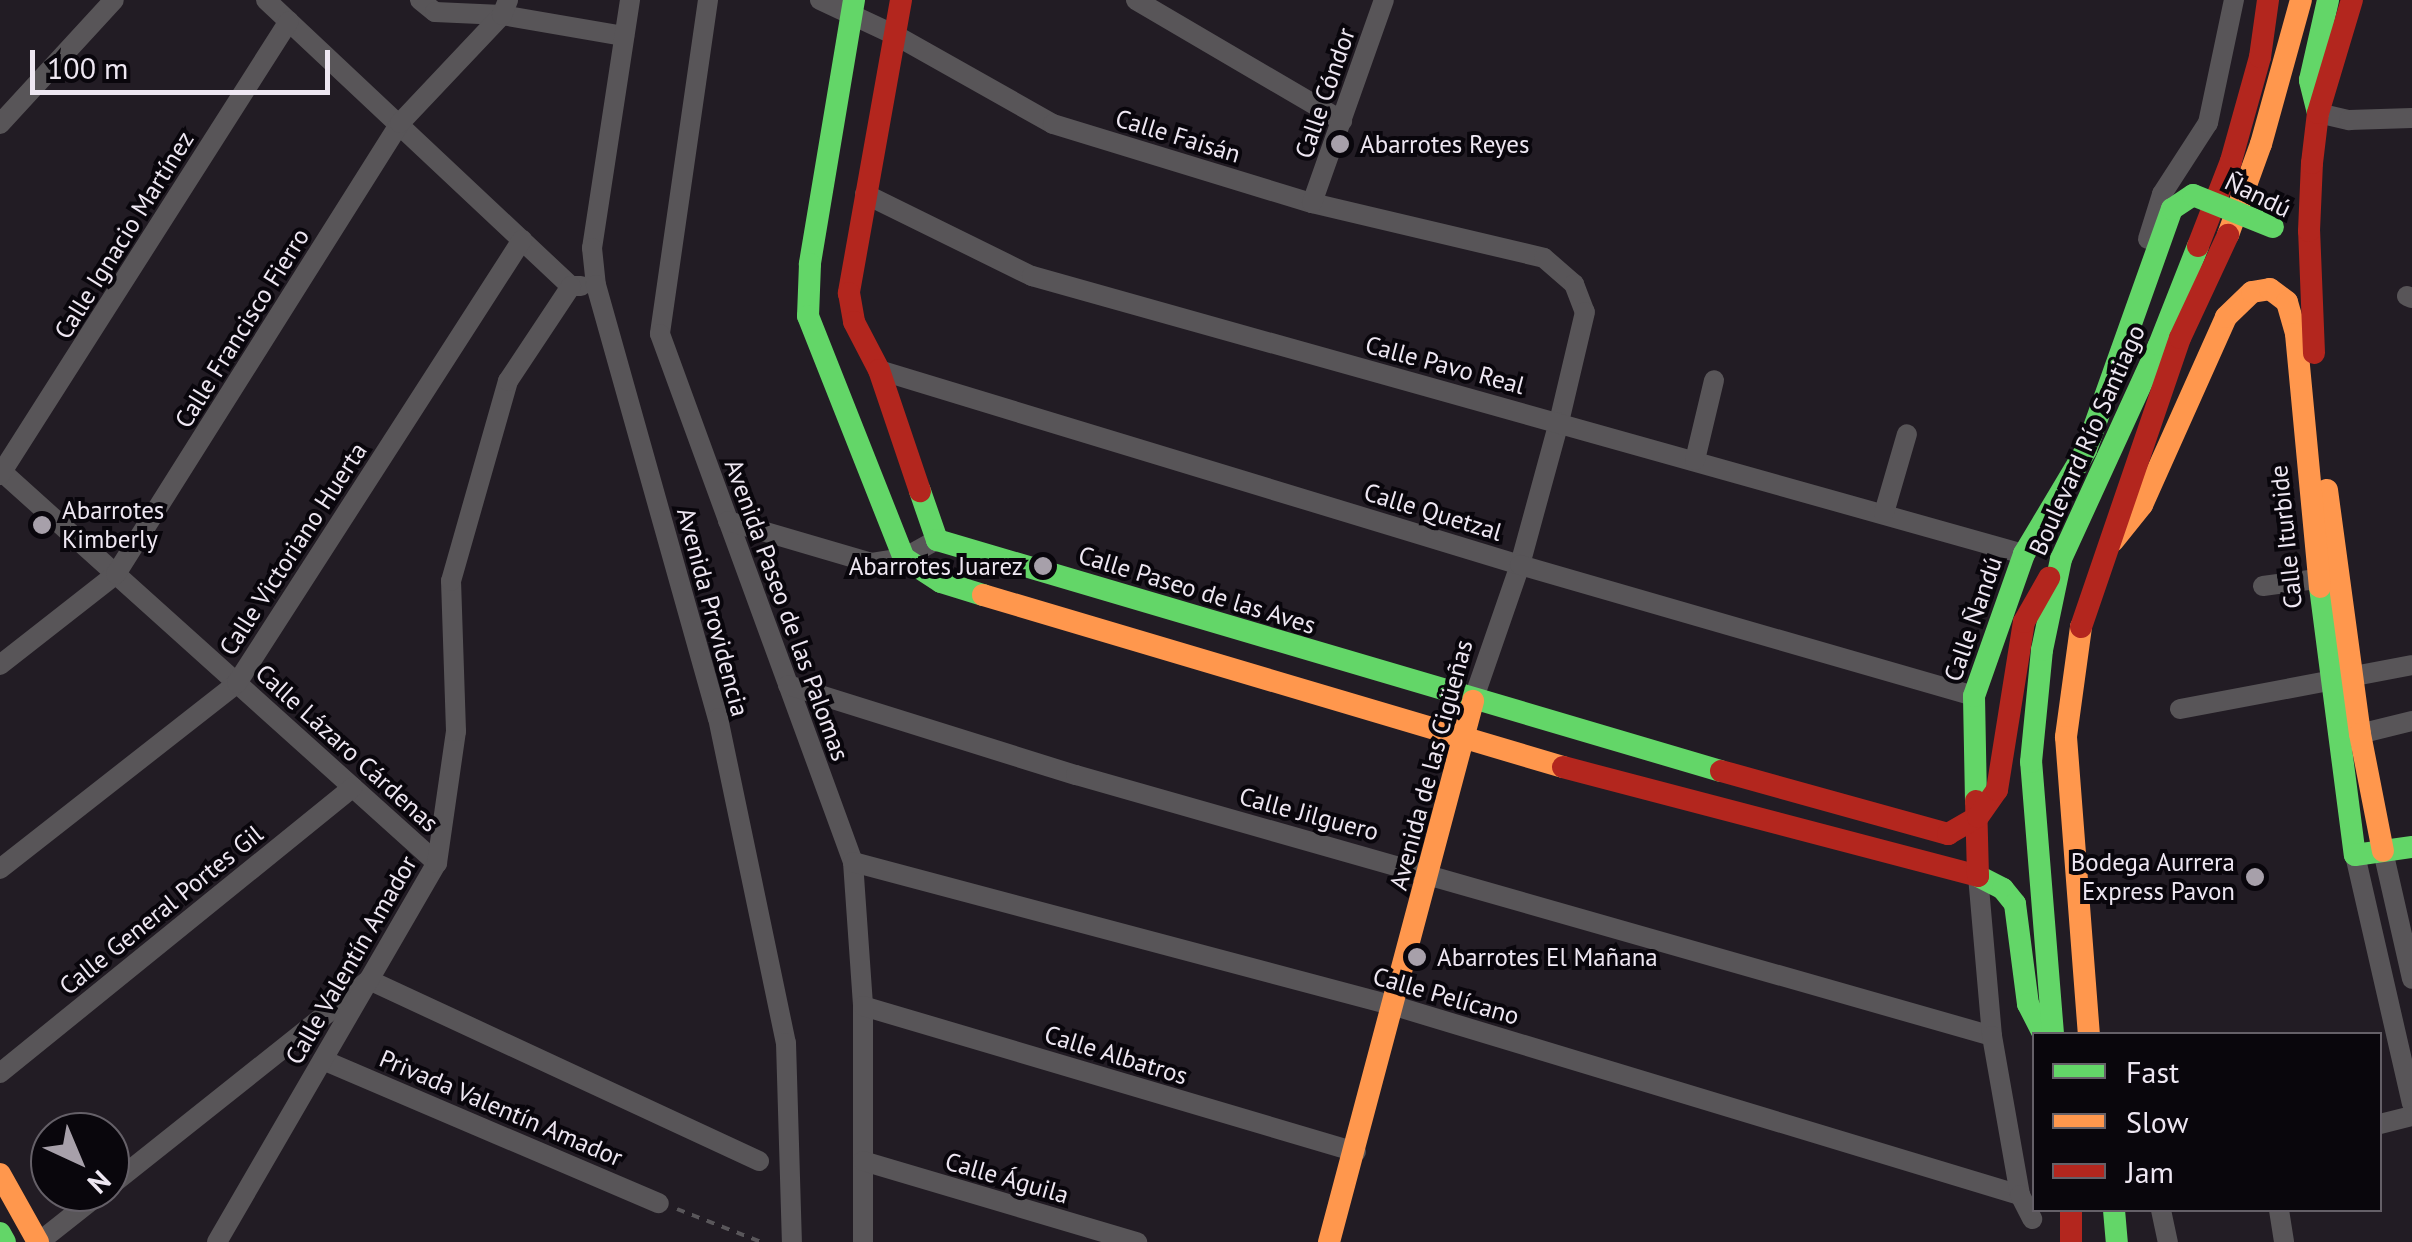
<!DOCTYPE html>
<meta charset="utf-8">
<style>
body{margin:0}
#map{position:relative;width:2412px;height:1242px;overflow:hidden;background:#221c24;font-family:"PT Sans",sans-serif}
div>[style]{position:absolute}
.path>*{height:4px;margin-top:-2px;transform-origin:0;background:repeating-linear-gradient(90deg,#59565a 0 8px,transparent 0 16px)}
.street>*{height:20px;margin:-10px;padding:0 10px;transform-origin:10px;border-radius:10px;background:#585558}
.fast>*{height:22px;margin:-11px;padding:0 11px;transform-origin:11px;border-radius:11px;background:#63d668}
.slow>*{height:22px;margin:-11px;padding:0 11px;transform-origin:11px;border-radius:11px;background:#ff974d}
.jam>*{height:22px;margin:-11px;padding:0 11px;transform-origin:11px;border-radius:11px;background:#b3261e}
.fast-bridge>*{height:22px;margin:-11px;padding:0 11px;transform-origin:11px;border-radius:11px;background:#63d668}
.dots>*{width:28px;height:28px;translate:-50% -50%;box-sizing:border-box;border:5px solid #09060c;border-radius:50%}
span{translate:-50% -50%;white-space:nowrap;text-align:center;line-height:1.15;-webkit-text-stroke:8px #09060c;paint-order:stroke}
.street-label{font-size:25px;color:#eee7f2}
.poi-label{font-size:25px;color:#eee7f2}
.left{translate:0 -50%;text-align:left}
.right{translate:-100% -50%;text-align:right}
.legend{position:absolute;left:2032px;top:1032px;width:350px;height:180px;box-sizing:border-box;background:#09060c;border:2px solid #656068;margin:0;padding:12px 18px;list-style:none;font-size:30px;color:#eee7f2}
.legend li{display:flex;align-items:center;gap:20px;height:50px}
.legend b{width:50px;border:2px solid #656068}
.north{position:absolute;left:30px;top:1112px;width:100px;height:100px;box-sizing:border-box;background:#09060c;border:2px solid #656068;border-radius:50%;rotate:136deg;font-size:28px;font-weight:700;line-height:40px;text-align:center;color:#eee7f2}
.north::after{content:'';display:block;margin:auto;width:35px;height:45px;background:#a7a0aa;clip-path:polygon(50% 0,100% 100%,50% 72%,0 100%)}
.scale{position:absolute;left:30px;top:50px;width:300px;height:45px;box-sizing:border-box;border:5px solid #eee7f2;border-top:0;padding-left:12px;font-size:30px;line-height:35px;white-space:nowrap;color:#eee7f2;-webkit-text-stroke:8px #09060c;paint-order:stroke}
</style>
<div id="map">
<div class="path">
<i style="left:677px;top:1209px;width:90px;rotate:21.4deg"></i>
</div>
<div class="street">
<i style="left:266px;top:0;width:418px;rotate:43.2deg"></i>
<i style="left:571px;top:286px;width:10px"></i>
<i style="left:420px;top:0;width:19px;rotate:39deg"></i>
<i style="left:435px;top:12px;width:67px;rotate:2.6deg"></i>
<i style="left:502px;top:15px;width:124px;rotate:9.8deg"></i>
<i style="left:630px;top:0;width:251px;rotate:98.7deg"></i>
<i style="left:592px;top:248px;width:37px;rotate:84deg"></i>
<i style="left:596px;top:285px;width:450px;rotate:74.3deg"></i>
<i style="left:718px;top:718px;width:332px;rotate:78.2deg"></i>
<i style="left:786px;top:1043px;width:199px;rotate:88.3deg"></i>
<i style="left:708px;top:0;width:337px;rotate:98.2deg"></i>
<i style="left:660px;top:334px;width:562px;rotate:69.92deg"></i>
<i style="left:853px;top:862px;width:144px;rotate:86deg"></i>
<i style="left:863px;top:1006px;width:236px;rotate:90deg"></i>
<i style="left:820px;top:0;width:83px;rotate:25deg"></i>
<i style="left:895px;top:35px;width:181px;rotate:29.4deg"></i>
<i style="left:1053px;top:124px;width:271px;rotate:17deg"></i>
<i style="left:1312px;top:203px;width:238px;rotate:13.3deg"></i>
<i style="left:1544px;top:258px;width:40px;rotate:41deg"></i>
<i style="left:1574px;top:284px;width:30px;rotate:69deg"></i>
<i style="left:1585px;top:312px;width:113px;rotate:103.3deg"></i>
<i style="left:1559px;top:422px;width:148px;rotate:105.3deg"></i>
<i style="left:1520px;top:565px;width:144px;rotate:109.1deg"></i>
<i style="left:1136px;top:0;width:239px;rotate:30.4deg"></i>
<i style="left:2318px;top:113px;width:32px;rotate:13deg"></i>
<i style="left:2349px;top:120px;width:63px;rotate:-1.8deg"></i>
<i style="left:0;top:124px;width:168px;rotate:-47.4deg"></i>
<i style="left:865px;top:194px;width:186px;rotate:26.2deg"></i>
<i style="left:1032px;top:276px;width:1030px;rotate:15.66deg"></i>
<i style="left:1312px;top:203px;width:215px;rotate:-70.5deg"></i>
<i style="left:2148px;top:239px;width:47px;rotate:-72.7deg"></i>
<i style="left:2162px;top:194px;width:85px;rotate:-57.1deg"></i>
<i style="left:2208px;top:123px;width:126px;rotate:-78.1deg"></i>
<i style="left:2407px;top:296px;width:5px;rotate:22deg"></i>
<i style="left:879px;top:370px;width:670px;rotate:16.92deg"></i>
<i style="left:1520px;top:565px;width:473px;rotate:16.1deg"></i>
<i style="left:1695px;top:460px;width:82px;rotate:-76.6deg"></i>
<i style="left:0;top:470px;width:588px;rotate:41.97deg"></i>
<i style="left:0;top:475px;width:538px;rotate:-57.52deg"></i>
<i style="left:1884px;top:513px;width:82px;rotate:-73.8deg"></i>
<i style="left:728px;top:521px;width:150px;rotate:16.3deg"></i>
<i style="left:872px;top:563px;width:32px;rotate:-9deg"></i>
<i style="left:904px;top:558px;width:38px;rotate:-29deg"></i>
<i style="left:2263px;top:586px;width:69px;rotate:-7.5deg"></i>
<i style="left:0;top:665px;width:147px;rotate:-38.1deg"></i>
<i style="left:116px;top:574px;width:533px;rotate:-57.8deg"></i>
<i style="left:400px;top:123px;width:149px;rotate:-46.6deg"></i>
<i style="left:502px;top:15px;width:16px;rotate:-68deg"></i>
<i style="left:788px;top:685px;width:302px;rotate:17.4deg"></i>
<i style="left:1076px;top:775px;width:952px;rotate:15.9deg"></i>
<i style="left:2180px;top:709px;width:236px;rotate:-10.7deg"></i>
<i style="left:2351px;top:736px;width:63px;rotate:-13.8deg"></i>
<i style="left:2383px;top:851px;width:131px;rotate:77.2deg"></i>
<i style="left:2355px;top:855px;width:255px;rotate:77.1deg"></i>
<i style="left:853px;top:862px;width:561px;rotate:14.88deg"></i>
<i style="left:1395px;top:1006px;width:653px;rotate:16.83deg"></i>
<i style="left:0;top:869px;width:301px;rotate:-38.1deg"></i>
<i style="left:237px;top:683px;width:527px;rotate:-57.25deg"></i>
<i style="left:1978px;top:876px;width:161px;rotate:85deg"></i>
<i style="left:1992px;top:1036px;width:161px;rotate:80deg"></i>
<i style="left:2020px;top:1195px;width:27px;rotate:63deg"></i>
<i style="left:863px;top:1006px;width:514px;rotate:16.5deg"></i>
<i style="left:323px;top:1060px;width:365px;rotate:23.1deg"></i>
<i style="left:0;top:1073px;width:454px;rotate:-39deg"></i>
<i style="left:2380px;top:1124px;width:33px;rotate:-14deg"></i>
<i style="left:863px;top:1161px;width:286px;rotate:16.5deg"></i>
<i style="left:110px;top:1186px;width:331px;rotate:-38.5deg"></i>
<i style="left:369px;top:980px;width:430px;rotate:24.9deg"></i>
<i style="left:2161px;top:1210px;width:33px;rotate:78deg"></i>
<i style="left:2279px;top:1210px;width:32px;rotate:81deg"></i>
<i style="left:39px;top:1242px;width:80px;rotate:-38.4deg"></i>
<i style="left:217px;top:1242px;width:438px;rotate:-59.9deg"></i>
<i style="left:437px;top:863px;width:133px;rotate:-81.8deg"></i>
<i style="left:456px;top:731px;width:150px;rotate:-91.9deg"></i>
<i style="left:451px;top:581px;width:208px;rotate:-74.1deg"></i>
<i style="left:508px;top:381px;width:114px;rotate:-56.4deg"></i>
</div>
<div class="fast">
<i style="left:854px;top:0;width:268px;rotate:99.5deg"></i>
<i style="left:810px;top:264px;width:52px;rotate:92.2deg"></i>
<i style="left:808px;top:316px;width:260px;rotate:68.4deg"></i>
<i style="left:904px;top:558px;width:44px;rotate:33deg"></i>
<i style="left:941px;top:582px;width:44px;rotate:17.2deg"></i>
<i style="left:2318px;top:113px;width:34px;rotate:-104deg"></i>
<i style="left:2310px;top:80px;width:82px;rotate:-77.3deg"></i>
<i style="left:920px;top:491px;width:52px;rotate:70.9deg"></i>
<i style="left:937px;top:540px;width:817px;rotate:16.42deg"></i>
<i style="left:2320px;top:587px;width:270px;rotate:82.6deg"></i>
<i style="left:2355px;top:855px;width:58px;rotate:-8deg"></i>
<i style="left:1976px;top:801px;width:105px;rotate:-91.1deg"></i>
<i style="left:1974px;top:696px;width:151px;rotate:-70.6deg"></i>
<i style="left:2024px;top:554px;width:121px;rotate:-59.2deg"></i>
<i style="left:2086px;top:450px;width:256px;rotate:-70.4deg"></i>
<i style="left:2172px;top:209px;width:25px;rotate:-34deg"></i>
<i style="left:1978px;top:876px;width:28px;rotate:27deg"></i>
<i style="left:2003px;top:889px;width:19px;rotate:51deg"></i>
<i style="left:2015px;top:904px;width:101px;rotate:82.6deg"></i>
<i style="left:2028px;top:1004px;width:34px;rotate:63deg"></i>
<i style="left:2053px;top:1034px;width:273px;rotate:-94.6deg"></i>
<i style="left:2031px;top:762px;width:113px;rotate:-84.4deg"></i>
<i style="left:2042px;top:650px;width:93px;rotate:-78.2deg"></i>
<i style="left:2061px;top:559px;width:235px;rotate:-65.4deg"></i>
<i style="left:2159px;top:345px;width:106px;rotate:-68.5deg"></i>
<i style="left:2114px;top:1210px;width:32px;rotate:85deg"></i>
<i style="left:0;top:1233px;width:10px;rotate:61deg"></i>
</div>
<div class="slow">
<i style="left:2228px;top:235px;width:97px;rotate:-70.1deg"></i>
<i style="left:2261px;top:144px;width:149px;rotate:-74.5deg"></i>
<i style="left:2327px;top:490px;width:246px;rotate:82.3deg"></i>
<i style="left:2360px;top:734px;width:119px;rotate:78.9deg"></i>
<i style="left:2113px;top:541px;width:46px;rotate:-51.1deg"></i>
<i style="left:2142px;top:505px;width:206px;rotate:-65.9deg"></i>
<i style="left:2226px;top:317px;width:36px;rotate:-44deg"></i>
<i style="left:2252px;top:292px;width:18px;rotate:-9deg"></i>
<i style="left:2270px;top:289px;width:21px;rotate:37deg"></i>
<i style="left:2287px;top:302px;width:33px;rotate:74deg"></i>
<i style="left:2296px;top:334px;width:254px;rotate:84.6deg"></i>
<i style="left:983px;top:595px;width:605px;rotate:16.52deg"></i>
<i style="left:2081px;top:627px;width:111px;rotate:97.8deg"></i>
<i style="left:2066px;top:737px;width:298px;rotate:85.6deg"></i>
<i style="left:0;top:1174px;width:78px;rotate:60.8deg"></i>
<i style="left:1329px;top:1242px;width:560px;rotate:-75.09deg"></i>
</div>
<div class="jam">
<i style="left:901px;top:0;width:298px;rotate:100.1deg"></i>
<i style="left:849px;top:293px;width:29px;rotate:80deg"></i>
<i style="left:854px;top:322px;width:54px;rotate:62.5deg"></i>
<i style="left:879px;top:370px;width:128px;rotate:71.3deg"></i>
<i style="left:2198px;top:246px;width:91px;rotate:-68.8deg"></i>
<i style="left:2231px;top:161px;width:108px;rotate:-74.4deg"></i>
<i style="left:2260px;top:57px;width:58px;rotate:-82deg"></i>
<i style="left:2314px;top:353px;width:122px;rotate:-92.3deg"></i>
<i style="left:2309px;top:231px;width:68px;rotate:-87.5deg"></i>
<i style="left:2312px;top:163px;width:50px;rotate:-83.2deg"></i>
<i style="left:2318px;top:113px;width:118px;rotate:-73.3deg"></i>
<i style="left:2081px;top:627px;width:305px;rotate:-71.1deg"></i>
<i style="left:2180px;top:338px;width:114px;rotate:-65deg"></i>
<i style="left:1563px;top:767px;width:429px;rotate:14.7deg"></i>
<i style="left:1978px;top:876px;width:75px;rotate:-91.5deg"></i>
<i style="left:1721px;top:771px;width:236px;rotate:15.5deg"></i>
<i style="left:1948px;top:834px;width:34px;rotate:-30deg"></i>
<i style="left:1978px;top:817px;width:33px;rotate:-55deg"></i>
<i style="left:1997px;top:790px;width:170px;rotate:-80.9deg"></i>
<i style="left:2024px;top:622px;width:51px;rotate:-60.4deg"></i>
<i style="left:2071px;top:1210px;width:32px;rotate:90deg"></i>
</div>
<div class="fast-bridge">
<i style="left:2193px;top:195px;width:86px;rotate:21.8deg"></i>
</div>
<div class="dots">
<i style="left:1340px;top:144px;background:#a7a0aa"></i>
<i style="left:42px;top:525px;background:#a7a0aa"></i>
<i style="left:1043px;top:566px;background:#a7a0aa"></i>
<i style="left:2255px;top:877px;background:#a7a0aa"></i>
<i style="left:1417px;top:957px;background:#a7a0aa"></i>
</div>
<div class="street-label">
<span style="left:1325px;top:93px;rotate:-71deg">Calle Cóndor</span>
<span style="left:1178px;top:136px;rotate:17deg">Calle Faisán</span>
<span style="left:2258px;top:195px;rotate:26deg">Ñandú</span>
<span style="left:124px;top:235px;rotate:-58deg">Calle Ignacio Martínez</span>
<span style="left:242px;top:328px;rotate:-58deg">Calle Francisco Fierro</span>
<span style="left:1445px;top:365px;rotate:15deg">Calle Pavo Real</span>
<span style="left:2087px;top:440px;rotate:-66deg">Boulevard Río Santiago</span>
<span style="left:1433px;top:512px;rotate:17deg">Calle Quetzal</span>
<span style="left:2286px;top:537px;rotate:-96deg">Calle Iturbide</span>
<span style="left:293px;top:549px;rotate:-57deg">Calle Victoriano Huerta</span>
<span style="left:1197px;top:590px;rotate:17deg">Calle Paseo de las Aves</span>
<span style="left:787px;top:610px;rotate:70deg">Avenida Paseo de las Palomas</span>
<span style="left:713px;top:612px;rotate:75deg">Avenida Providencia</span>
<span style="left:1973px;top:619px;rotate:-71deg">Calle Ñandú</span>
<span style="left:347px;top:748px;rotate:42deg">Calle Lázaro Cárdenas</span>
<span style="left:1431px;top:765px;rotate:-75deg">Avenida de las Cigüeñas</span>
<span style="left:1309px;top:814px;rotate:15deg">Calle Jilguero</span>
<span style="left:161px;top:910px;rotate:-39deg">Calle General Portes Gil</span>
<span style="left:351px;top:960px;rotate:-60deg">Calle Valentín Amador</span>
<span style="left:1446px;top:996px;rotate:16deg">Calle Pelícano</span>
<span style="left:1116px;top:1055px;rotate:17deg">Calle Albatros</span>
<span style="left:501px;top:1108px;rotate:23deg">Privada Valentín Amador</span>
<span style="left:1007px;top:1178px;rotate:16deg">Calle Águila</span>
</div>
<div class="poi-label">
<span class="left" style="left:1360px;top:144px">Abarrotes Reyes</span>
<span class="left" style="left:62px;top:525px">Abarrotes<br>Kimberly</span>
<span class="right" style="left:1023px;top:566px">Abarrotes Juarez</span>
<span class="right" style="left:2235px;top:877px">Bodega Aurrera<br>Express Pavon</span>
<span class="left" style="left:1437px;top:957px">Abarrotes El Mañana</span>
</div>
<ul class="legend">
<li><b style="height:12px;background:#63d668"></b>Fast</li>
<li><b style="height:12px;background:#ff974d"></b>Slow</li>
<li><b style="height:12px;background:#b3261e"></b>Jam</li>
</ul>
<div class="north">N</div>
<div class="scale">100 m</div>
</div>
